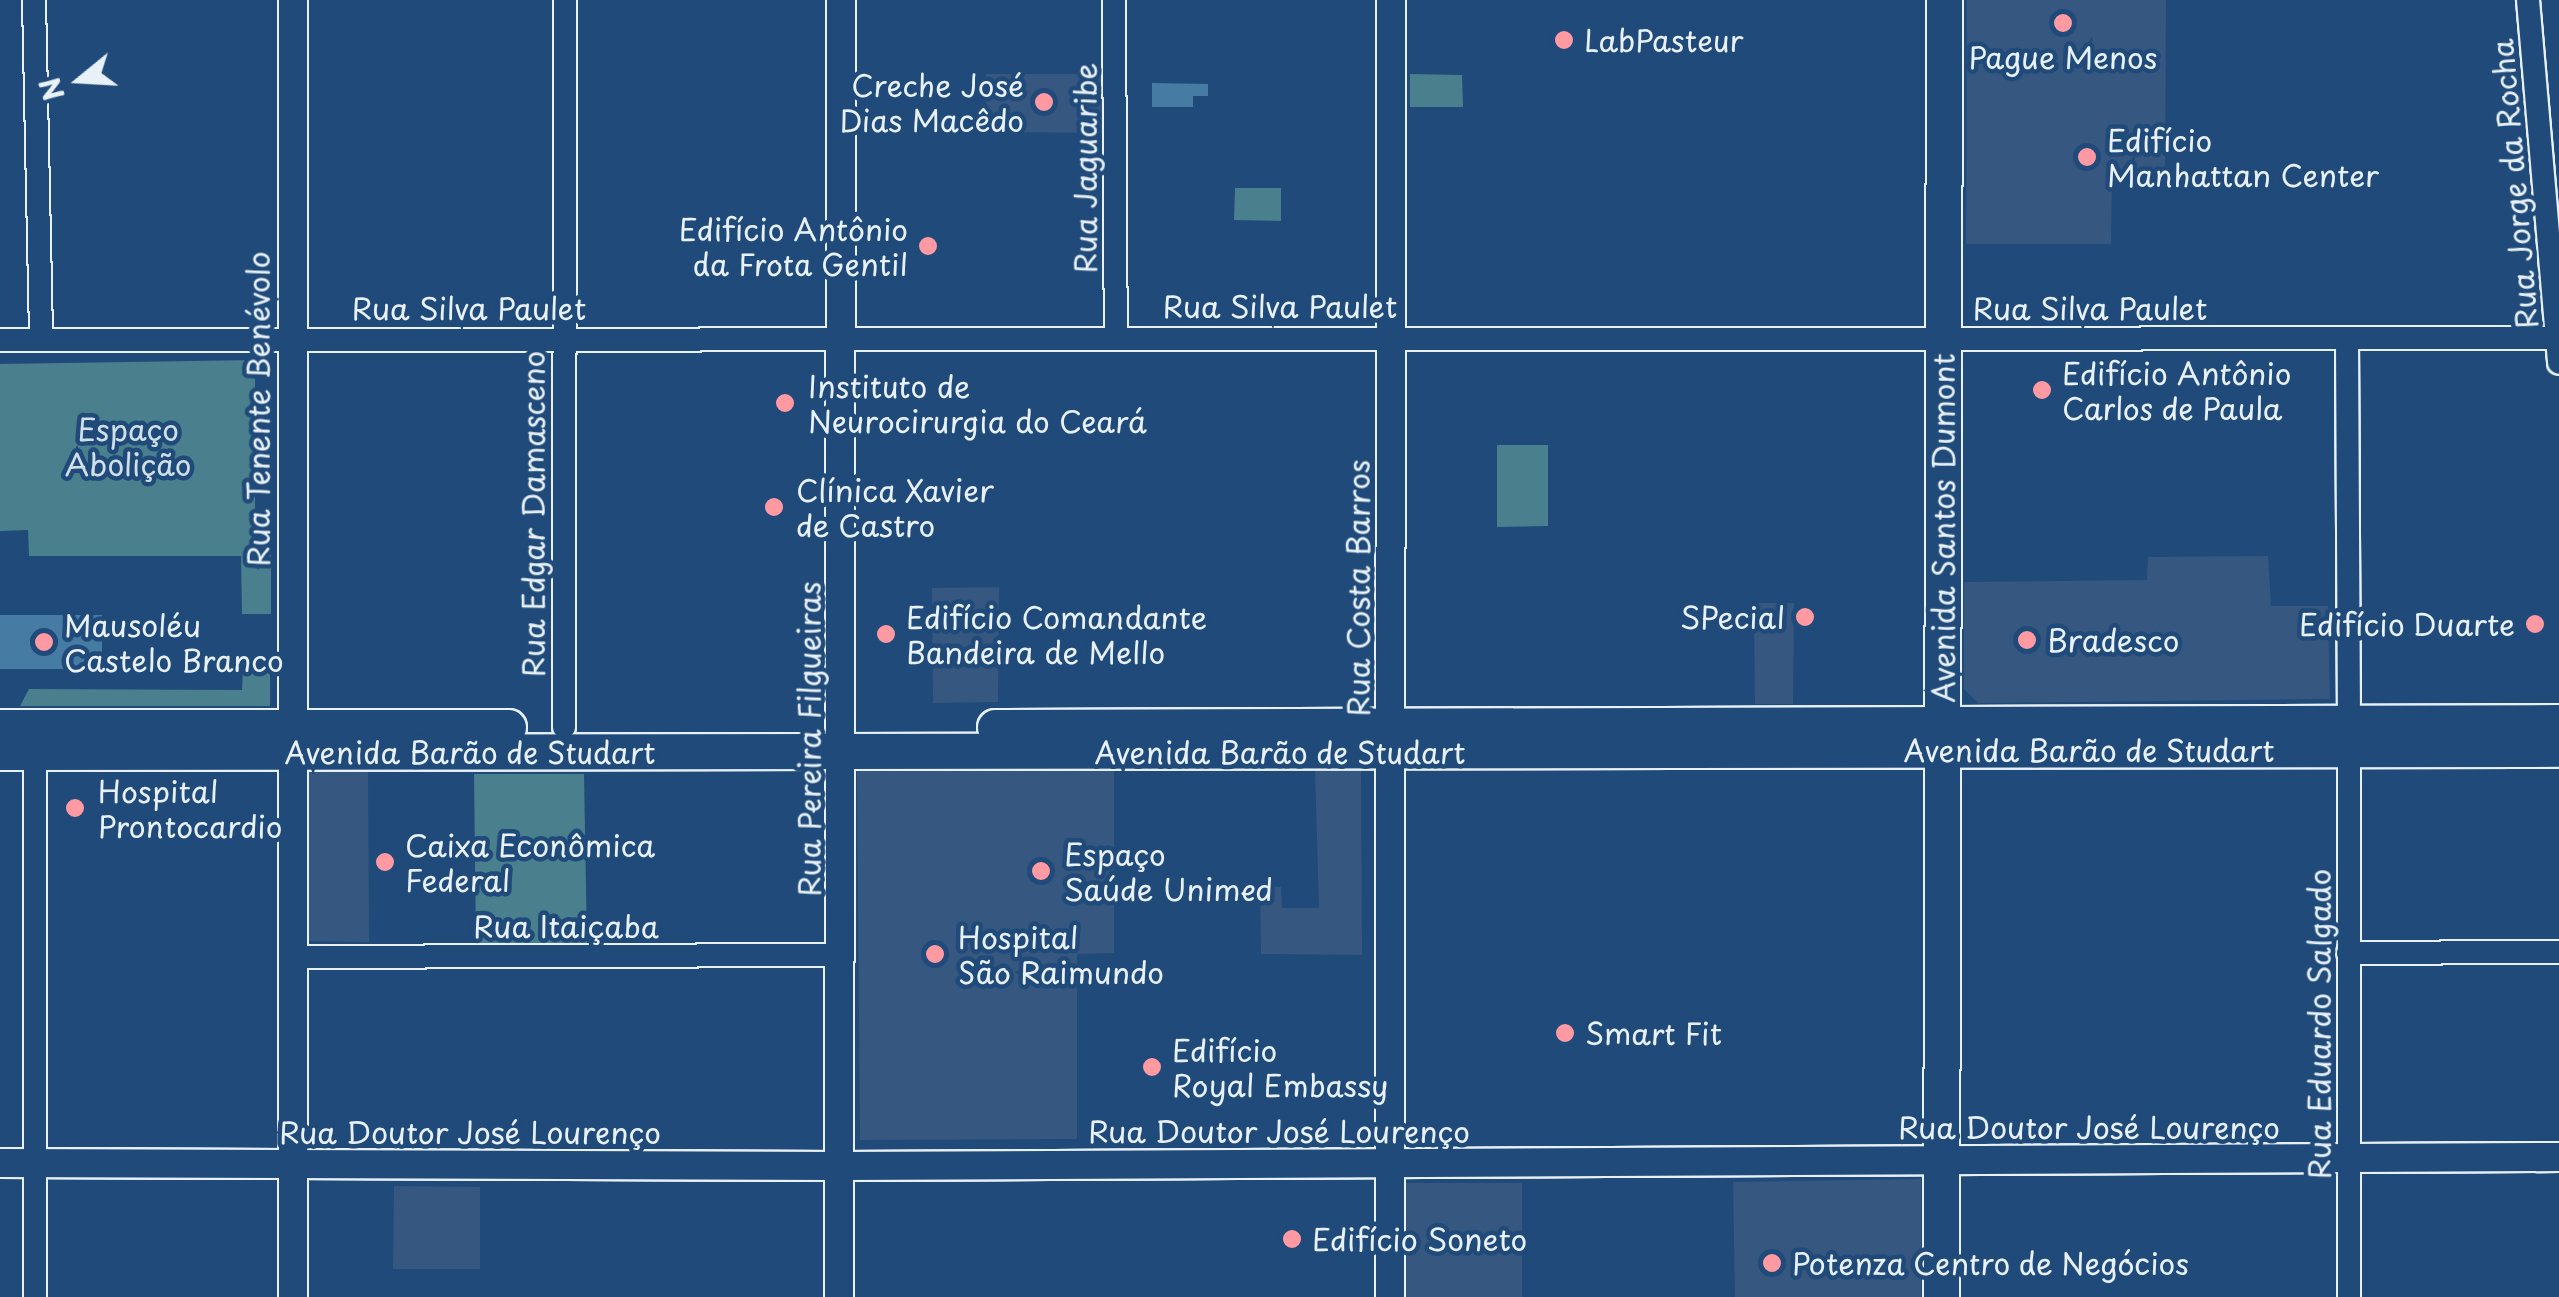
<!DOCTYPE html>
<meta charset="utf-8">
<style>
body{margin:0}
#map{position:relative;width:2559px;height:1297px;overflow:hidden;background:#1f4a7a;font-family:"Playpen Sans",sans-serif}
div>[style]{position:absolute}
.built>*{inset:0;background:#36577f}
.green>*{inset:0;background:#4a7f8d}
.water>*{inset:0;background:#467ba3}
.roads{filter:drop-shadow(2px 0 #e8f1f8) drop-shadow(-2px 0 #e8f1f8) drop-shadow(0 2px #e8f1f8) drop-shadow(0 -2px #e8f1f8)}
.minor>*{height:22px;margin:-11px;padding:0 11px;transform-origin:11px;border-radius:11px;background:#1f4a7a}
.tertiary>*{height:28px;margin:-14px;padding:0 14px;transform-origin:14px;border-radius:14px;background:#1f4a7a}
.primary>*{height:35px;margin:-17.5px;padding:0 17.5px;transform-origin:17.5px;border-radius:17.5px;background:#1f4a7a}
.dots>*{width:28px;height:28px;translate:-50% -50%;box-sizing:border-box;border:5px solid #1f4a7a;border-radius:50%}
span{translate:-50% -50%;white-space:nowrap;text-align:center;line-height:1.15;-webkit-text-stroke:9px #1f4a7a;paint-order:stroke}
.poi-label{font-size:30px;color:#e8f1f8}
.left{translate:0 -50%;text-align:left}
.right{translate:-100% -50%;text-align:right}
.street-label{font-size:30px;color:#e8f1f8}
.park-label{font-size:30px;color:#d0e0e8}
.north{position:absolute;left:30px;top:30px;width:100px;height:100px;-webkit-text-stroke:8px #1f4a7a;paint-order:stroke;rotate:252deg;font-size:28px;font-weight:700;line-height:40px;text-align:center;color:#e8f1f8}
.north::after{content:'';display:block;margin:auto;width:35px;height:45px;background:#e8f1f8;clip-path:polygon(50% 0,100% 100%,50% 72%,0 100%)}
</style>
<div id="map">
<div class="built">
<i style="clip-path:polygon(1967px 0,2166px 0,2165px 185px,2112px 185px,2111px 244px,1966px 244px)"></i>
<i style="clip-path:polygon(986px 74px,1103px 74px,1102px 133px,986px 132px)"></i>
<i style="clip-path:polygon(2268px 556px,2271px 606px,2328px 606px,2330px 699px,1978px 703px,1964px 689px,1964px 582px,2147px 580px,2148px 557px)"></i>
<i style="clip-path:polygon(999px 587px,998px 702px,933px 703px,932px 588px)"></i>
<i style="clip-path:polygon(1754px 603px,1794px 603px,1793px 704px,1755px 704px)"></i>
<i style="clip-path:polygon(307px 766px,368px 766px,369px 942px,306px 941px)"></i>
<i style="clip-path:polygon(857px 769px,1114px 771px,1114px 953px,1077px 954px,1077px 1139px,860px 1140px)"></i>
<i style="clip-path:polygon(1361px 769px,1362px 955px,1261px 954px,1260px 886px,1281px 887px,1282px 908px,1319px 908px,1315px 770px)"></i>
<i style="clip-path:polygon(1921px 1179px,1921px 1297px,1735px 1297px,1733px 1182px)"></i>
<i style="clip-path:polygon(1404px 1183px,1522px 1183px,1522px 1297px,1406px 1297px)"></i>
<i style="clip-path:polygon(394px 1186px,480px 1187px,480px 1269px,393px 1269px)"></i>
</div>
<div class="green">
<i style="clip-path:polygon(1410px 74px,1462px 75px,1463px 107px,1410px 107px)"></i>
<i style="clip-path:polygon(1235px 188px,1281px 188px,1281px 221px,1234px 220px)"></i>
<i style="clip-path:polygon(255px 360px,255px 530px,271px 532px,271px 614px,242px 614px,241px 556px,29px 556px,28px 530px,0 531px,0 364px)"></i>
<i style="clip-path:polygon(1497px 445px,1548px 445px,1548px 526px,1497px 527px)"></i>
<i style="clip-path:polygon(243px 670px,270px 670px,270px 706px,20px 706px,29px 689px,242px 690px)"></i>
<i style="clip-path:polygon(474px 774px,584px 774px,587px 944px,476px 946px)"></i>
</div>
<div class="water">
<i style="clip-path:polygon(1152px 83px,1208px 84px,1208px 96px,1193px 96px,1193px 107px,1152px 107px)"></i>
<i style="clip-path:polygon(0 615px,102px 615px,102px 669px,0 669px)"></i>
</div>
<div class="roads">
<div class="minor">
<i style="left:34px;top:0;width:340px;rotate:88.8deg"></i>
<i style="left:1114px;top:0;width:336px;rotate:89.7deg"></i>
<i style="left:2528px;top:0;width:364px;rotate:85.1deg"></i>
<i style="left:0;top:340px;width:2559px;rotate:-0.04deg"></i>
<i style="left:2347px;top:340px;width:384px;rotate:89.7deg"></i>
<i style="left:564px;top:727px;width:727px;rotate:-89.92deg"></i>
<i style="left:2349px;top:751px;width:546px;rotate:90deg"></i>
<i style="left:2348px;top:953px;width:211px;rotate:-0.3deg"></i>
<i style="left:291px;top:957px;width:551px;rotate:-0.21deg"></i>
<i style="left:35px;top:1297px;width:556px;rotate:-90deg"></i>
</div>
<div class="tertiary">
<i style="left:293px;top:0;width:1297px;rotate:90deg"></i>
<i style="left:0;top:1163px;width:840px;rotate:0.2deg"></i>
<i style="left:840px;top:1166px;width:1719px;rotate:-0.3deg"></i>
<i style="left:839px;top:1297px;width:1297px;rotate:-89.91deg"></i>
<i style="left:1390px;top:1297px;width:1297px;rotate:-89.96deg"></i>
</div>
<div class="primary">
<i style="left:0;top:727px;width:508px"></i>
<i style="left:995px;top:727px;width:1564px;rotate:-0.18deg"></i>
<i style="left:0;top:752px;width:2559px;rotate:-0.07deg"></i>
<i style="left:1941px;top:1297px;width:1297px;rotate:-89.87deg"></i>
</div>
</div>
<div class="dots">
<i style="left:2063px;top:23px;background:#ff9aa2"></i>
<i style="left:1564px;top:40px;background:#ff9aa2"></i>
<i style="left:1044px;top:102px;background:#ff9aa2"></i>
<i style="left:2087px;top:157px;background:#ff9aa2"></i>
<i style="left:928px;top:246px;background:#ff9aa2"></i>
<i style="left:2042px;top:390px;background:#ff9aa2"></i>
<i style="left:785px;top:403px;background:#ff9aa2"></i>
<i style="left:774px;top:507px;background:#ff9aa2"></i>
<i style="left:1805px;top:617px;background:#ff9aa2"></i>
<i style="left:2535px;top:624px;background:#ff9aa2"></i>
<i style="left:886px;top:634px;background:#ff9aa2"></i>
<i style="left:2027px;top:640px;background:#ff9aa2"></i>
<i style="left:44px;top:642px;background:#ff9aa2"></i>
<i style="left:75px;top:808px;background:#ff9aa2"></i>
<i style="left:385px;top:862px;background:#ff9aa2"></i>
<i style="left:1041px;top:871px;background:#ff9aa2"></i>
<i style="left:935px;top:954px;background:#ff9aa2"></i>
<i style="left:1565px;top:1033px;background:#ff9aa2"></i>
<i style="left:1152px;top:1067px;background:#ff9aa2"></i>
<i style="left:1292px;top:1239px;background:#ff9aa2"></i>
<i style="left:1772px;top:1263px;background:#ff9aa2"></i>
</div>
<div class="poi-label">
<span class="left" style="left:1584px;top:40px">LabPasteur</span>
<span style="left:2063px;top:57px">Pague Menos</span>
<span class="right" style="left:1024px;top:102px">Creche José<br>Dias Macêdo</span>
<span class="left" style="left:2107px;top:157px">Edifício<br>Manhattan Center</span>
<span class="right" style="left:908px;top:246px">Edifício Antônio<br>da Frota Gentil</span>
<span class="left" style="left:2062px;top:390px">Edifício Antônio<br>Carlos de Paula</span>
<span class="left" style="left:808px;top:403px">Instituto de<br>Neurocirurgia do Ceará</span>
<span class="left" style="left:796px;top:507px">Clínica Xavier<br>de Castro</span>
<span class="left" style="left:906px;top:634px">Edifício Comandante<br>Bandeira de Mello</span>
<span class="right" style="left:1785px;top:617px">SPecial</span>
<span class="right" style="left:2515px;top:624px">Edifício Duarte</span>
<span class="left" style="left:64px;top:642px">Mausoléu<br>Castelo Branco</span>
<span class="left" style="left:2047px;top:640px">Bradesco</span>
<span class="left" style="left:98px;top:808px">Hospital<br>Prontocardio</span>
<span class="left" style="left:405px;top:862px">Caixa Econômica<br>Federal</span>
<span class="left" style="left:1064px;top:871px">Espaço<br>Saúde Unimed</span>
<span class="left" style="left:958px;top:954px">Hospital<br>São Raimundo</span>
<span class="left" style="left:1585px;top:1033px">Smart Fit</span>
<span class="left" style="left:1172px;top:1067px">Edifício<br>Royal Embassy</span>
<span class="left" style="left:1312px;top:1239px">Edifício Soneto</span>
<span class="left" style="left:1792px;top:1263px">Potenza Centro de Negócios</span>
</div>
<div class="street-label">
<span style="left:1085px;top:168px;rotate:-90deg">Rua Jaguaribe</span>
<span style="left:2514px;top:184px;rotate:-95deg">Rua Jorge da Rocha</span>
<span style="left:1280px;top:306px">Rua Silva Paulet</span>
<span style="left:469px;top:308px">Rua Silva Paulet</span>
<span style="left:2090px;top:308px">Rua Silva Paulet</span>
<span style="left:258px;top:409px;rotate:-90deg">Rua Tenente Benévolo</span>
<span style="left:533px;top:514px;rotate:-90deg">Rua Edgar Damasceno</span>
<span style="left:1943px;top:528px;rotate:-90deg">Avenida Santos Dumont</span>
<span style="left:1358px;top:588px;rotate:-90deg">Rua Costa Barros</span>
<span style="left:809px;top:739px;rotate:-90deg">Rua Pereira Filgueiras</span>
<span style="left:2089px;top:750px">Avenida Barão de Studart</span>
<span style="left:470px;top:752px">Avenida Barão de Studart</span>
<span style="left:1280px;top:752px">Avenida Barão de Studart</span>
<span style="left:566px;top:926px">Rua Itaiçaba</span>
<span style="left:2319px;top:1024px;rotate:-90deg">Rua Eduardo Salgado</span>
<span style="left:2089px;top:1127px">Rua Doutor José Lourenço</span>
<span style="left:1279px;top:1131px">Rua Doutor José Lourenço</span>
<span style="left:470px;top:1132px">Rua Doutor José Lourenço</span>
</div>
<div class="park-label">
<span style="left:128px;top:446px">Espaço<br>Abolição</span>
</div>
<div class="north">N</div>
</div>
